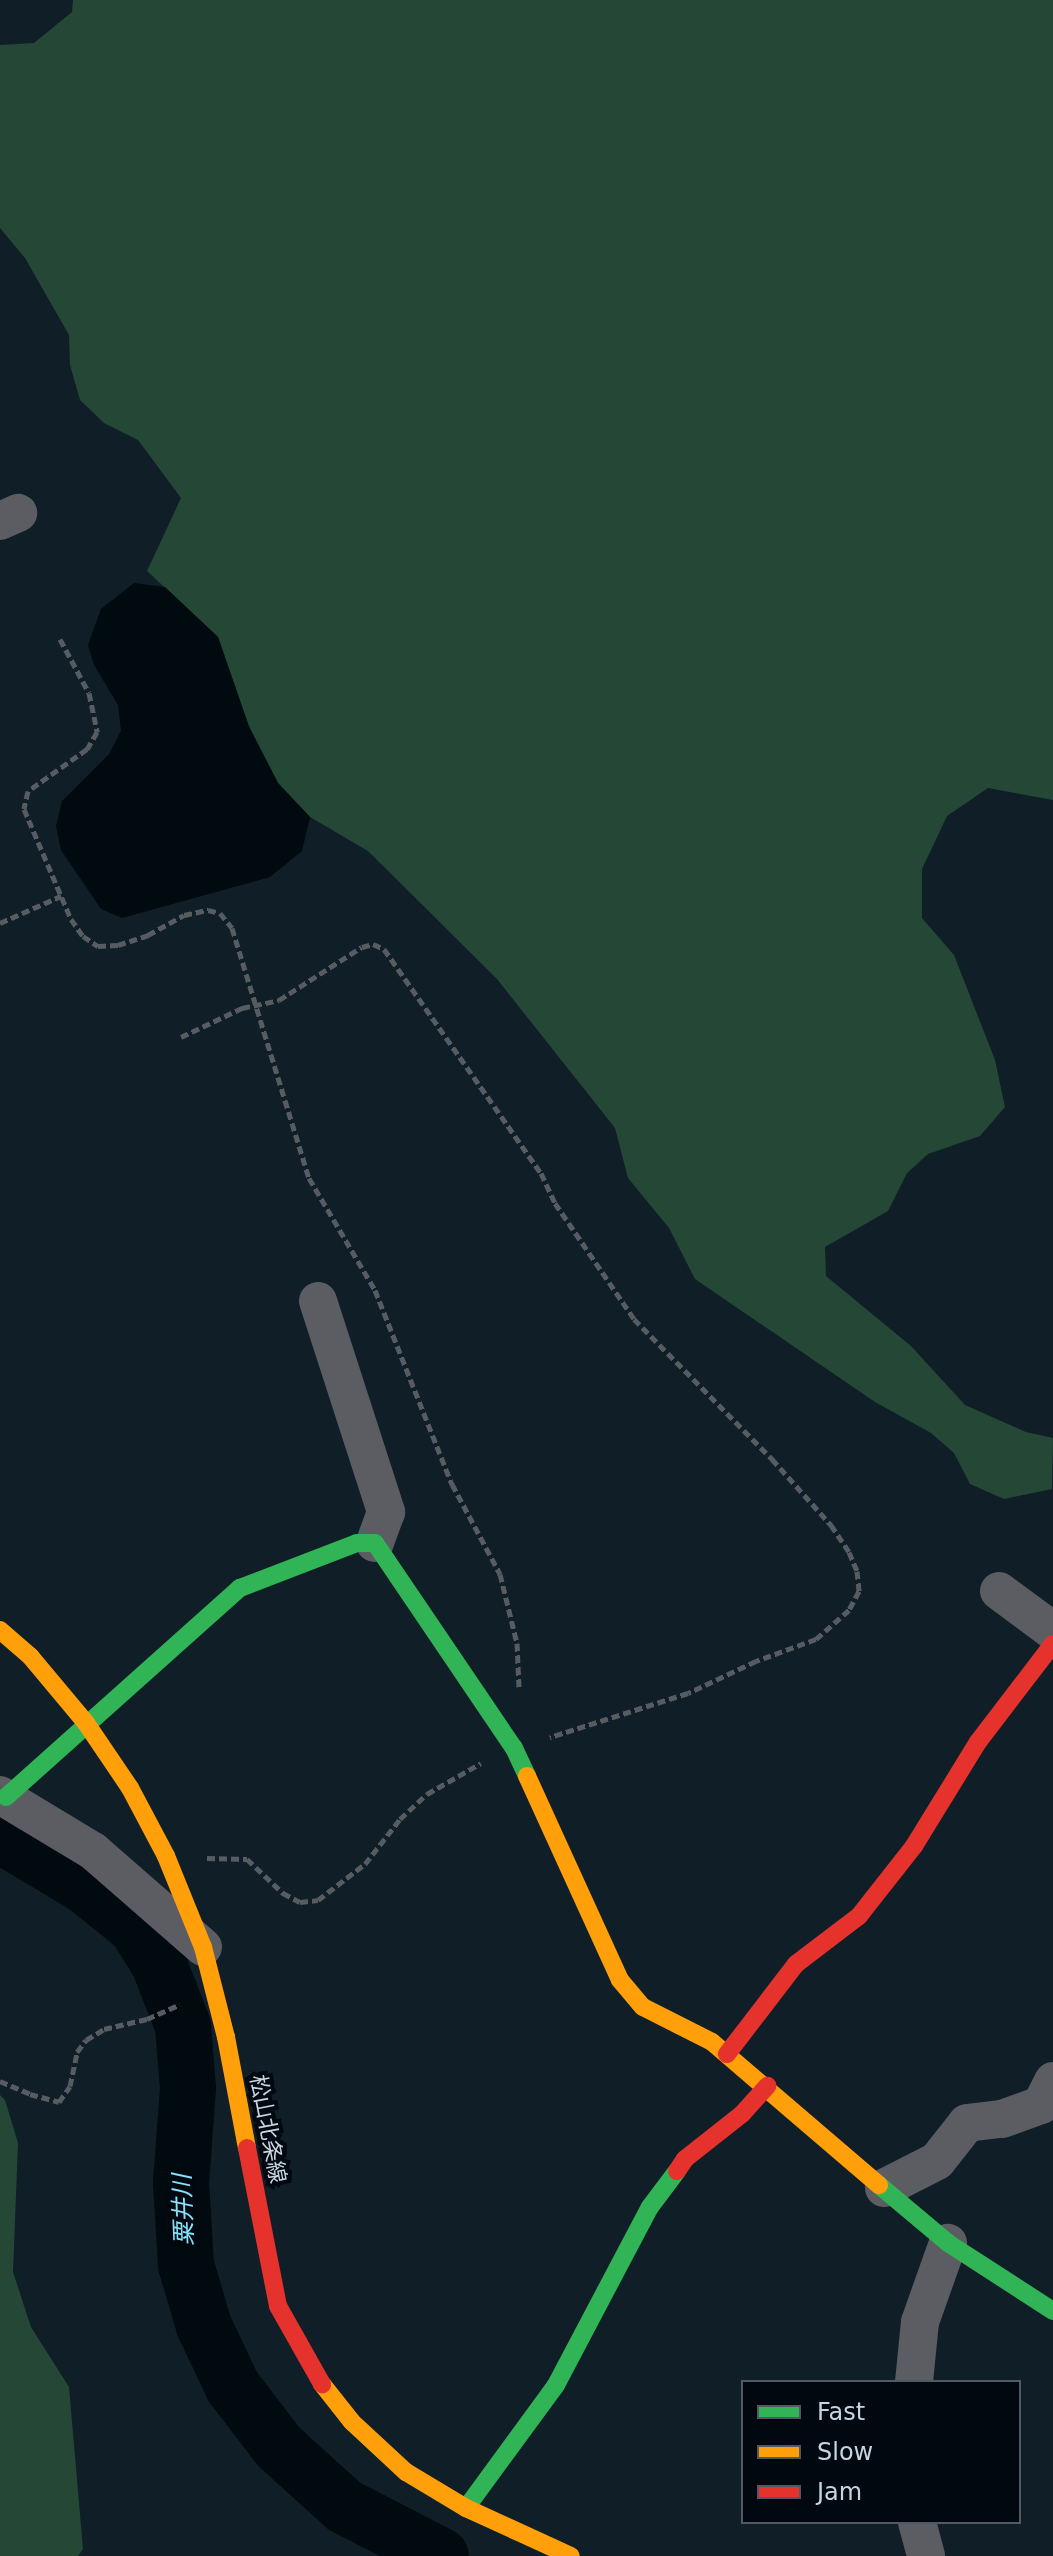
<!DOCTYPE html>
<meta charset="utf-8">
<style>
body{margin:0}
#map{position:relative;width:1053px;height:2556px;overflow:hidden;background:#101e27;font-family:"DejaVu Sans","Noto Sans JP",sans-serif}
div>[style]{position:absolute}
.forest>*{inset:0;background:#244835}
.water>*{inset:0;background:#010a0e}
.river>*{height:56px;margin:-28px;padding:0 28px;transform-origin:28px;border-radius:28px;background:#010a0e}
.path>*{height:5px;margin-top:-2.5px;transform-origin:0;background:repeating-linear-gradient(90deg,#575b62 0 8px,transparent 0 12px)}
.street>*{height:38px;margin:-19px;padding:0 19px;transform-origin:19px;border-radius:19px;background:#5c5d62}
.fast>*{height:18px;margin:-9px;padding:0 9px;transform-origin:9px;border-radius:9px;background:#30b455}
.slow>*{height:18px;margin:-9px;padding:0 9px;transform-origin:9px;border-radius:9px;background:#ff9f0a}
.jam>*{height:18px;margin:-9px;padding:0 9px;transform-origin:9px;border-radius:9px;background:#e5322d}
span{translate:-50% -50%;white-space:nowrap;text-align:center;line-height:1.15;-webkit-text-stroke:8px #020810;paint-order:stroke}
.street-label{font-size:22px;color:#c7d5e1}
.water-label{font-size:24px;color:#88e3fa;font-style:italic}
.legend{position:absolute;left:741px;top:2380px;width:280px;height:144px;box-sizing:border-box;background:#020810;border:2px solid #515a64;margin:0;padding:10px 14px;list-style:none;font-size:24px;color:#c7d5e1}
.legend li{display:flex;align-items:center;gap:16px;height:40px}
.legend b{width:40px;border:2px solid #515a64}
</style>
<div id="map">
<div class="forest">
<i style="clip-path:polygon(73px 0,1053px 0,1053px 800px,988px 788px,947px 816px,922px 869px,922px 918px,954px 955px,995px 1060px,1005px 1107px,980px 1136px,928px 1154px,907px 1173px,888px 1211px,825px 1247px,826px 1276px,911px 1346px,965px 1405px,1026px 1432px,1053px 1438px,1052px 1489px,1004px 1499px,970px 1484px,954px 1453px,931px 1433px,875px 1402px,695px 1279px,669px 1228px,628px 1178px,615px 1128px,497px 979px,368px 851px,310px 817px,278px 783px,249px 726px,218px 637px,147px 571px,181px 498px,138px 440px,104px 423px,80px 400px,70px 365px,69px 335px,25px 258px,0 228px,0 45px,34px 43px,72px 12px)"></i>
<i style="clip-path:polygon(0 2095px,5px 2100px,18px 2143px,13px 2272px,31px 2327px,69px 2387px,83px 2549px,78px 2556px,0 2556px)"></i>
</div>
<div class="water">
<i style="clip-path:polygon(134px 583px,165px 587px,218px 637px,249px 727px,278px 783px,310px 817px,302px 851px,270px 877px,122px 918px,101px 909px,61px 850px,56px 826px,62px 801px,109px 754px,121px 731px,118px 705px,94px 665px,88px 645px,101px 609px)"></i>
</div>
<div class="river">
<i style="left:0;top:1835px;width:98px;rotate:30.8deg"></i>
<i style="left:84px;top:1885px;width:67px;rotate:38.9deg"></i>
<i style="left:136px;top:1927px;width:44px;rotate:58.1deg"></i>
<i style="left:159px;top:1964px;width:66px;rotate:68.8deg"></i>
<i style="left:183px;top:2026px;width:62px;rotate:85.4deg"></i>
<i style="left:188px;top:2088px;width:95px;rotate:94.2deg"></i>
<i style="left:181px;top:2183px;width:82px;rotate:86.5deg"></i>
<i style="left:186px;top:2265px;width:64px;rotate:73.6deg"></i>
<i style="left:204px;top:2326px;width:68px;rotate:64.6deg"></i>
<i style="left:233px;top:2387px;width:76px;rotate:52.5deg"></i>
<i style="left:279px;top:2447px;width:88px;rotate:42.2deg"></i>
<i style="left:344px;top:2506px;width:109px;rotate:27.3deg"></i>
</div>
<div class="path">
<i style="left:60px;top:639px;width:61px;rotate:61.8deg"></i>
<i style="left:89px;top:693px;width:40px;rotate:78deg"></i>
<i style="left:97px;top:732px;width:20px;rotate:120deg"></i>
<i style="left:87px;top:749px;width:72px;rotate:144.6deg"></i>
<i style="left:28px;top:791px;width:18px;rotate:103deg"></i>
<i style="left:24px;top:809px;width:120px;rotate:66.9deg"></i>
<i style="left:71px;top:919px;width:21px;rotate:55deg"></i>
<i style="left:83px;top:936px;width:18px;rotate:34deg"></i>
<i style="left:98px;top:946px;width:20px;rotate:-3deg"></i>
<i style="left:118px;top:945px;width:32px;rotate:-18deg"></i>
<i style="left:148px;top:935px;width:41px;rotate:-29.1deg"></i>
<i style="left:184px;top:915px;width:25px;rotate:-12deg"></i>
<i style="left:208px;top:910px;width:12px;rotate:14deg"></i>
<i style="left:220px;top:913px;width:19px;rotate:51deg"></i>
<i style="left:232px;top:928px;width:262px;rotate:72.9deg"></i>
<i style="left:309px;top:1178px;width:130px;rotate:59.5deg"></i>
<i style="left:375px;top:1290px;width:209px;rotate:68.4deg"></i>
<i style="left:452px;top:1484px;width:102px;rotate:61.9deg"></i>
<i style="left:500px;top:1574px;width:71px;rotate:76.2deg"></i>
<i style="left:517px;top:1643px;width:44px;rotate:87.4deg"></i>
<i style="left:0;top:923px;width:67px;rotate:-23.9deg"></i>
<i style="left:181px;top:1037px;width:68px;rotate:-25.4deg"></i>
<i style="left:242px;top:1008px;width:38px;rotate:-12deg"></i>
<i style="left:279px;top:1000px;width:98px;rotate:-32.6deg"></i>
<i style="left:362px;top:947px;width:11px;rotate:-15deg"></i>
<i style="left:373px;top:944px;width:12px;rotate:24deg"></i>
<i style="left:384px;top:949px;width:274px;rotate:55deg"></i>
<i style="left:541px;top:1173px;width:33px;rotate:65deg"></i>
<i style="left:555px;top:1203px;width:140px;rotate:55.7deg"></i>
<i style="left:634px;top:1319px;width:197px;rotate:45.4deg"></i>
<i style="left:772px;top:1459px;width:89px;rotate:48.2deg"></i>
<i style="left:831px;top:1525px;width:32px;rotate:56deg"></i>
<i style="left:849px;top:1552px;width:21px;rotate:67deg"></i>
<i style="left:857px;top:1571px;width:20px;rotate:84deg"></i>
<i style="left:859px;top:1591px;width:21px;rotate:118deg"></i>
<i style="left:849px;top:1610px;width:44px;rotate:138.7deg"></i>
<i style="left:816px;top:1639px;width:64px;rotate:159.9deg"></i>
<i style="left:756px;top:1661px;width:75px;rotate:154.8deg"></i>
<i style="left:688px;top:1693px;width:145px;rotate:162.3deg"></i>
<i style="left:207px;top:1858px;width:40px;rotate:1.4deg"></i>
<i style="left:247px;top:1859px;width:50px;rotate:43.4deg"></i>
<i style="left:283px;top:1893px;width:19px;rotate:28deg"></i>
<i style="left:300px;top:1902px;width:18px;rotate:-6deg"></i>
<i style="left:318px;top:1900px;width:59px;rotate:-37.5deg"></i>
<i style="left:365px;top:1864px;width:57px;rotate:-52.1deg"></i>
<i style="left:400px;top:1819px;width:37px;rotate:-43deg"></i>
<i style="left:427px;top:1794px;width:62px;rotate:-29.9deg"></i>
<i style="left:0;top:2081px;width:33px;rotate:23deg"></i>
<i style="left:30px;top:2094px;width:30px;rotate:15deg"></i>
<i style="left:59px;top:2102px;width:19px;rotate:-55deg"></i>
<i style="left:70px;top:2086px;width:35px;rotate:-78deg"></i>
<i style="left:77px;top:2052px;width:15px;rotate:-53deg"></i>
<i style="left:86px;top:2040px;width:21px;rotate:-31deg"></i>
<i style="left:104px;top:2029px;width:44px;rotate:-13.1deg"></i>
<i style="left:147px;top:2019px;width:36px;rotate:-24deg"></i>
</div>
<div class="street">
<i style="left:0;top:521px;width:20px;rotate:-24deg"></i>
<i style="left:318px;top:1301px;width:222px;rotate:72.1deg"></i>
<i style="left:386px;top:1512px;width:33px;rotate:110deg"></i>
<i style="left:999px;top:1591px;width:67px;rotate:36.5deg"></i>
<i style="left:0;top:1795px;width:109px;rotate:31.1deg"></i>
<i style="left:93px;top:1851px;width:146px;rotate:41.1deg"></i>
<i style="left:884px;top:2188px;width:59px;rotate:-27deg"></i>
<i style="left:937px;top:2161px;width:48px;rotate:-51.7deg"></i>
<i style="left:967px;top:2123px;width:35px;rotate:-7deg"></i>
<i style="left:1002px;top:2119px;width:41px;rotate:-19.7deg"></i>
<i style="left:1041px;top:2105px;width:27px;rotate:-63deg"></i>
<i style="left:914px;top:2382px;width:60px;rotate:-84.3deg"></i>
<i style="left:920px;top:2322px;width:84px;rotate:-70.5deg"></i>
<i style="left:917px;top:2522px;width:35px;rotate:75deg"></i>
</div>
<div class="fast">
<i style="left:6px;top:1797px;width:314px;rotate:-41.8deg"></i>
<i style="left:240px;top:1588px;width:125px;rotate:-21deg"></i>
<i style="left:357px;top:1543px;width:18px"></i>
<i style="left:375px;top:1543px;width:248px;rotate:55.9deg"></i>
<i style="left:514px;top:1748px;width:31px;rotate:65deg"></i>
<i style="left:879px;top:2185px;width:90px;rotate:40deg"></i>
<i style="left:948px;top:2243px;width:125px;rotate:32.9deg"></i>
<i style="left:466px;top:2508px;width:152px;rotate:-53.8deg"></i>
<i style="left:556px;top:2385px;width:201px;rotate:-62.2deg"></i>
<i style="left:650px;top:2207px;width:45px;rotate:-53.1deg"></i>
</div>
<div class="slow">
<i style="left:0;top:1630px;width:40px;rotate:41deg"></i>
<i style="left:30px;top:1656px;width:87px;rotate:50.1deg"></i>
<i style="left:86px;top:1723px;width:78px;rotate:55.9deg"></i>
<i style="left:130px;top:1788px;width:77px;rotate:62.1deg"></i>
<i style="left:166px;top:1856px;width:98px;rotate:67.9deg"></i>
<i style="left:203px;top:1947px;width:93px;rotate:75.7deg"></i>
<i style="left:226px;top:2037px;width:113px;rotate:79.3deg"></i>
<i style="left:527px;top:1776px;width:224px;rotate:65.5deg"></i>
<i style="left:620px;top:1980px;width:35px;rotate:50deg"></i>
<i style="left:643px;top:2007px;width:77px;rotate:26.9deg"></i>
<i style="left:712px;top:2042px;width:220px;rotate:40.6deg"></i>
<i style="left:322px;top:2384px;width:48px;rotate:51.7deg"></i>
<i style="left:352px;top:2422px;width:74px;rotate:42.8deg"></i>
<i style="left:406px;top:2472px;width:70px;rotate:31deg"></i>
<i style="left:466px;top:2508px;width:115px;rotate:24.6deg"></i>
</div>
<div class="jam">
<i style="left:727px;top:2054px;width:113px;rotate:-52.5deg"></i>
<i style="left:796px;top:1964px;width:79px;rotate:-37.3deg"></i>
<i style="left:859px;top:1916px;width:89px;rotate:-51.8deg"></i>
<i style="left:914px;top:1846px;width:122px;rotate:-58.4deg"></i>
<i style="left:978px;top:1742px;width:123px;rotate:-52.6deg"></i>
<i style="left:247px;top:2148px;width:161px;rotate:78.9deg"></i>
<i style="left:278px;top:2306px;width:90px;rotate:60.6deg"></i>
<i style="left:677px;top:2171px;width:14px;rotate:-56deg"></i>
<i style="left:685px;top:2159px;width:73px;rotate:-38.3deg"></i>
<i style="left:742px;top:2114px;width:38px;rotate:-48deg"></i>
</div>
<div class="street-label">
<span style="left:268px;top:2129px;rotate:79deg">松山北条線</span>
</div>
<div class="water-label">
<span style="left:184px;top:2210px;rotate:-92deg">粟井川</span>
</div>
<ul class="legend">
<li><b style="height:10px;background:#30b455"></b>Fast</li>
<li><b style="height:10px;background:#ff9f0a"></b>Slow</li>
<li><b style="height:10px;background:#e5322d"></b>Jam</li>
</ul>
</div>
